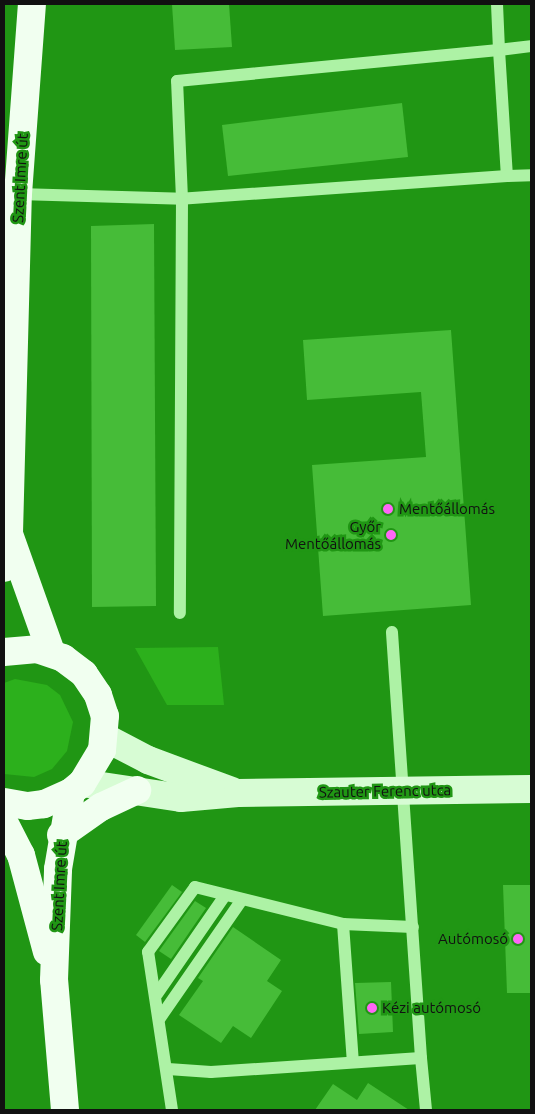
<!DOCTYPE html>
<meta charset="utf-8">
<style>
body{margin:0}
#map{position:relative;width:535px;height:1114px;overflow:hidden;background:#209614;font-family:Ubuntu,sans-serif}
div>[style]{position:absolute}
.green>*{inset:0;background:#2cb01c}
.building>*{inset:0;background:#46bc38}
.lane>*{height:12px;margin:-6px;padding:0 6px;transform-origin:6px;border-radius:6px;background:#adf2a5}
.secondary>*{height:28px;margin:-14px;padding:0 14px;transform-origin:14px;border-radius:14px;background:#d7fcd4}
.primary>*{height:28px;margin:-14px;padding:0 14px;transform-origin:14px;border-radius:14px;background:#f1fff0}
.dots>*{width:14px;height:14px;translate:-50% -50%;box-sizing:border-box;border:2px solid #209614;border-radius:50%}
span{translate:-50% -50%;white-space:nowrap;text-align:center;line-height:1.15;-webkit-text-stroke:5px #209614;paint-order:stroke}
.street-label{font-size:15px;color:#111}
.poi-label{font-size:15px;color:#111}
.left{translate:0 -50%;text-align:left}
.right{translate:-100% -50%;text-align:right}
.frame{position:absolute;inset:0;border:5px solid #111;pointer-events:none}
</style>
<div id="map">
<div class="green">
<i style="clip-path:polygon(218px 647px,224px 705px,167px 705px,135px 648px)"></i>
<i style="clip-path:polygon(15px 679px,47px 685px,60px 695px,73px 722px,67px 751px,52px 769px,34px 777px,4px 774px,4px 683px)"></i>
</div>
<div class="building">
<i style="clip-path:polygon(172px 4px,229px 4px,232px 47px,175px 50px)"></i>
<i style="clip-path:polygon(402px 103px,408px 157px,228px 176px,222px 125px)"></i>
<i style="clip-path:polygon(154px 224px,156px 606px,92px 607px,91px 226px)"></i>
<i style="clip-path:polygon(451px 330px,471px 605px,323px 616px,312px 465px,426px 457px,421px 392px,307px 400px,303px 340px)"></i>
<i style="clip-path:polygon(172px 885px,182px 892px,145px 942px,136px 935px)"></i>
<i style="clip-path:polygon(503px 885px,531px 885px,531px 993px,507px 993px)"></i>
<i style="clip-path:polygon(195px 901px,206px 908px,171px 959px,159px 951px)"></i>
<i style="clip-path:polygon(233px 927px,281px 960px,267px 981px,282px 991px,251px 1038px,233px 1026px,221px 1043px,179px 1015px,203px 981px,198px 978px)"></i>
<i style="clip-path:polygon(391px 982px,393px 1032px,359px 1034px,355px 983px)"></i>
<i style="clip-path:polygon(368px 1083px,409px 1110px,315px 1110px,333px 1084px,357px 1100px)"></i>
</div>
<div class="lane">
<i style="left:497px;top:4px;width:46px;rotate:87.5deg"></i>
<i style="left:499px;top:50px;width:126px;rotate:86.4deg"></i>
<i style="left:507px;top:176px;width:326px;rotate:176deg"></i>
<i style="left:182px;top:199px;width:118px;rotate:-92.4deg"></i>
<i style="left:177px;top:81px;width:323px;rotate:-5.5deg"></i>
<i style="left:499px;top:50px;width:32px;rotate:-7deg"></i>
<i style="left:507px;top:176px;width:24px;rotate:-2deg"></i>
<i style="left:18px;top:194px;width:164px;rotate:1.7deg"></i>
<i style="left:182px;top:199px;width:414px;rotate:90.3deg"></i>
<i style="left:343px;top:924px;width:138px;rotate:85.9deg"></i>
<i style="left:157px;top:994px;width:118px;rotate:-55.4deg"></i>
<i style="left:160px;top:1018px;width:142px;rotate:-55.3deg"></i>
<i style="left:421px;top:1058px;width:52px;rotate:84.5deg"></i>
<i style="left:168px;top:1069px;width:43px;rotate:4deg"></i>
<i style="left:211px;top:1072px;width:210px;rotate:-3.8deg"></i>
<i style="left:421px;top:1058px;width:427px;rotate:-93.9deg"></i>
<i style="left:172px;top:1110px;width:160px;rotate:-98.6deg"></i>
<i style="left:148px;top:952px;width:80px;rotate:-54.1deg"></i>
<i style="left:195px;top:887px;width:153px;rotate:14deg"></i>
<i style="left:343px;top:924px;width:70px;rotate:2.5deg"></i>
</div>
<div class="secondary">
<i style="left:104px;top:737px;width:50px;rotate:27.6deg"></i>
<i style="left:148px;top:760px;width:90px;rotate:20.3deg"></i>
<i style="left:82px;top:783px;width:100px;rotate:8.6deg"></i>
<i style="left:181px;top:798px;width:57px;rotate:-5deg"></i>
<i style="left:238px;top:793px;width:293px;rotate:-0.8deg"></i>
</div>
<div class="primary">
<i style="left:9px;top:534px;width:125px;rotate:70.4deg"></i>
<i style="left:4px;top:568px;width:35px;rotate:-82deg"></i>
<i style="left:9px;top:533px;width:339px;rotate:-88.5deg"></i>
<i style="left:18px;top:194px;width:191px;rotate:-85.8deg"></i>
<i style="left:4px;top:652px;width:33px;rotate:-5deg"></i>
<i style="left:37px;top:649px;width:28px;rotate:19deg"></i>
<i style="left:63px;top:658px;width:26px;rotate:37deg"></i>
<i style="left:84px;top:674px;width:25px;rotate:56deg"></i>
<i style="left:98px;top:695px;width:22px;rotate:72deg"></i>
<i style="left:105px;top:716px;width:34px;rotate:95deg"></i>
<i style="left:102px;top:750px;width:39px;rotate:121deg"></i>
<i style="left:82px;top:783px;width:14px;rotate:141deg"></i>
<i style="left:71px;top:792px;width:30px;rotate:156deg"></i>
<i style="left:44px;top:804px;width:17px;rotate:173deg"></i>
<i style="left:27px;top:806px;width:23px;rotate:-170deg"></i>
<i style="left:4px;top:822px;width:37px;rotate:63deg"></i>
<i style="left:21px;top:855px;width:100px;rotate:75deg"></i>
<i style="left:61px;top:835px;width:49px;rotate:-35deg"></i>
<i style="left:101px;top:807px;width:40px;rotate:-25deg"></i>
<i style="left:65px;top:1110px;width:130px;rotate:-94.8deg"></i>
<i style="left:54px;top:980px;width:111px;rotate:-87.9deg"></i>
<i style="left:58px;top:869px;width:78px;rotate:-80.4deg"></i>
</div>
<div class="dots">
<i style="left:388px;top:509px;background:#ff66f6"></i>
<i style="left:391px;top:535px;background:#ff66f6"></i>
<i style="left:518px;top:939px;background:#ff66f6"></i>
<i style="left:372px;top:1008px;background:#ff66f6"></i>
</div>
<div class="street-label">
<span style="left:20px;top:178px;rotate:-87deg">Szent Imre út</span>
<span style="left:385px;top:791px;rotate:-1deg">Szauter Ferenc utca</span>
<span style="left:59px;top:886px;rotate:-87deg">Szent Imre út</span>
</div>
<div class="poi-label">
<span class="left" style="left:399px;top:509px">Mentőállomás</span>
<span class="right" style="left:381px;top:535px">Győr<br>Mentőállomás</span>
<span class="right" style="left:508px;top:939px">Autómosó</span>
<span class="left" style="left:382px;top:1008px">Kézi autómosó</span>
</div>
<div class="frame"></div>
</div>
